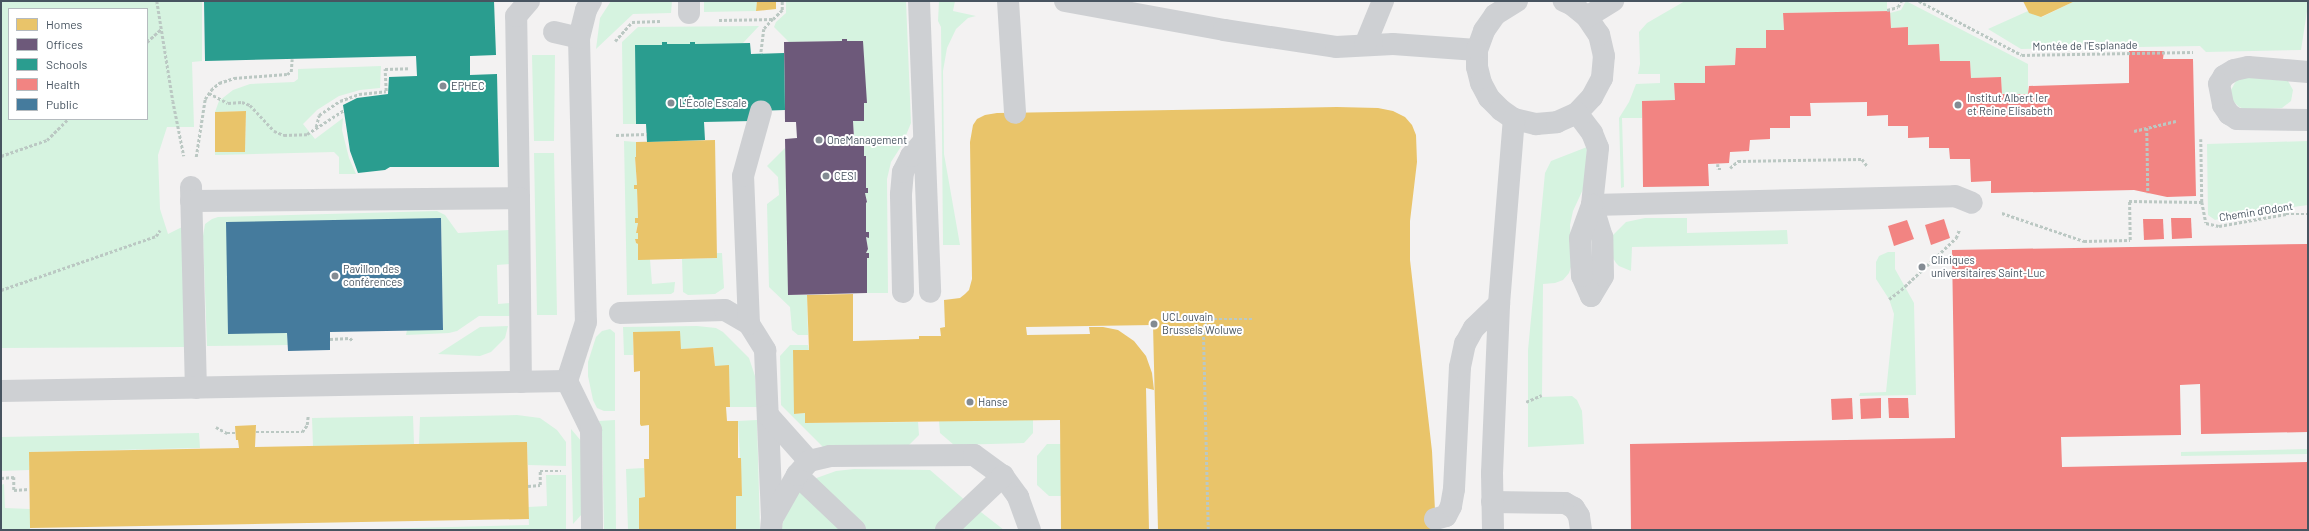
<!DOCTYPE html>
<meta charset="utf-8">
<style>
body{margin:0}
#map{position:relative;width:2309px;height:531px;overflow:hidden;background:#f3f2f2;font-family:Barlow,sans-serif}
div>[style]{position:absolute}
.green>*{inset:0;background:#d6f3e0}
.homes>*{inset:0;background:#e9c46a}
.offices>*{inset:0;background:#6d597a}
.schools>*{inset:0;background:#2a9d8f}
.health>*{inset:0;background:#f28482}
.public>*{inset:0;background:#457b9d}
.path>*{height:2.5px;margin-top:-1.25px;transform-origin:0;background:repeating-linear-gradient(90deg,#bbc8c3 0 3px,transparent 0 5px)}
.minor>*{height:22px;margin:-11px;padding:0 11px;transform-origin:11px;border-radius:11px;background:#ced0d3}
.dots>*{width:11px;height:11px;translate:-50% -50%;box-sizing:border-box;border:2px solid #fff;border-radius:50%}
span{translate:-50% -50%;white-space:nowrap;text-align:center;line-height:1.15;-webkit-text-stroke:4px #fff;paint-order:stroke}
.street-label{font-size:11px;color:#475460}
.poi-label{font-size:11px;color:#475460}
.left{translate:0 -50%;text-align:left}
.frame{position:absolute;inset:0;border:2px solid #475460;pointer-events:none}
.legend{position:absolute;left:8px;top:8px;width:140px;height:112px;box-sizing:border-box;background:#fff;border:1px solid #b5bbbf;margin:0;padding:5px 7px;list-style:none;font-size:12px;color:#475460}
.legend li{display:flex;align-items:center;gap:8px;height:20px}
.legend b{width:20px;border:1px solid #b5bbbf}
</style>
<div id="map">
<div class="green">
<i style="clip-path:polygon(evenodd,1px 1px,202px 1px,202px 61px,192px 62px,194px 127px,167px 127px,158px 155px,160px 209px,168px 234px,182px 227px,185px 347px,1px 348px,1px 1px,9px 9px,147px 9px,147px 119px,9px 119px,9px 9px)"></i>
<i style="clip-path:polygon(611px 1px,672px 1px,671px 13px,633px 14px,596px 49px,600px 18px)"></i>
<i style="clip-path:polygon(704px 1px,757px 1px,756px 11px,704px 12px)"></i>
<i style="clip-path:polygon(786px 1px,906px 1px,911px 123px,902px 145px,891px 162px,887px 179px,888px 293px,867px 293px,867px 258px,869px 258px,869px 253px,866px 253px,868px 249px,866px 237px,869px 237px,869px 233px,866px 232px,866px 203px,867px 202px,865px 193px,868px 193px,868px 188px,866px 188px,866px 156px,864px 156px,864px 138px,854px 138px,853px 121px,864px 121px,863px 41px,847px 41px,847px 39px,842px 39px,842px 41px,789px 42px,774px 27px,776px 22px,786px 13px)"></i>
<i style="clip-path:polygon(939px 1px,955px 1px,953px 11px,976px 16px,968px 18px,956px 29px,947px 48px,943px 71px,944px 154px,960px 245px,943px 245px,941px 27px,938px 21px)"></i>
<i style="clip-path:polygon(1685px 1px,1887px 1px,1887px 11px,1783px 13px,1784px 30px,1766px 30px,1766px 48px,1736px 48px,1735px 65px,1705px 66px,1705px 83px,1674px 83px,1675px 100px,1642px 101px,1642px 118px,1622px 118px,1624px 187px,1621px 188px,1619px 118px,1629px 102px,1636px 84px,1660px 83px,1660px 74px,1638px 74px,1640px 64px,1639px 32px,1647px 23px)"></i>
<i style="clip-path:polygon(1906px 1px,2028px 64px,2028px 94px,2002px 94px,2001px 77px,1971px 78px,1970px 61px,1940px 61px,1939px 44px,1908px 45px,1908px 27px,1891px 28px,1890px 13px,1901px 10px)"></i>
<i style="clip-path:polygon(2075px 1px,2308px 1px,2308px 5px,2301px 50px,2206px 52px,2200px 46px,2021px 49px,1988px 29px,2028px 11px,2042px 17px)"></i>
<i style="clip-path:polygon(759px 26px,743px 43px,695px 44px,695px 42px,690px 42px,690px 44px,667px 44px,662px 42px,662px 45px,635px 45px,636px 124px,623px 124px,622px 42px,638px 27px)"></i>
<i style="clip-path:polygon(532px 55px,555px 55px,554px 141px,534px 141px)"></i>
<i style="clip-path:polygon(381px 66px,380px 88px,360px 90px,339px 96px,317px 110px,303px 124px,315px 139px,343px 118px,342px 130px,349px 158px,356px 174px,339px 174px,339px 157px,334px 152px,215px 155px,215px 152px,245px 152px,246px 111px,215px 112px,219px 101px,233px 90px,250px 84px,294px 82px,298px 79px,298px 69px)"></i>
<i style="clip-path:polygon(2244px 77px,2288px 81px,2293px 90px,2291px 101px,2282px 108px,2247px 110px,2239px 107px,2232px 100px,2231px 90px,2236px 81px)"></i>
<i style="clip-path:polygon(624px 141px,636px 142px,636px 157px,635px 157px,637px 185px,634px 185px,634px 188px,637px 189px,638px 218px,635px 219px,635px 223px,638px 223px,636px 232px,638px 233px,638px 239px,635px 239px,636px 243px,638px 244px,650px 259px,652px 284px,675px 282px,674px 292px,671px 294px,627px 295px)"></i>
<i style="clip-path:polygon(2308px 141px,2308px 205px,2247px 213px,2219px 219px,2215px 220px,2208px 215px,2207px 144px)"></i>
<i style="clip-path:polygon(1587px 147px,1585px 185px,1573px 211px,1570px 225px,1572px 264px,1569px 273px,1563px 280px,1555px 283px,1543px 284px,1542px 397px,1572px 396px,1577px 400px,1582px 411px,1584px 444px,1528px 447px,1528px 350px,1545px 173px,1551px 161px)"></i>
<i style="clip-path:polygon(785px 148px,789px 295px,807px 295px,808px 335px,798px 335px,792px 330px,790px 307px,769px 287px,767px 204px,779px 195px,778px 177px,767px 166px)"></i>
<i style="clip-path:polygon(534px 153px,554px 153px,557px 315px,537px 315px)"></i>
<i style="clip-path:polygon(437px 211px,445px 215px,458px 233px,509px 230px,511px 264px,497px 265px,498px 304px,511px 303px,512px 316px,479px 316px,457px 331px,449px 333px,406px 335px,407px 330px,443px 330px,441px 218px,287px 333px,288px 345px,207px 346px,203px 236px,205px 224px,212px 219px,218px 217px)"></i>
<i style="clip-path:polygon(1687px 218px,1687px 233px,1787px 230px,1788px 244px,1632px 247px,1631px 271px,1619px 266px,1616px 263px,1613px 258px,1612px 236px,1626px 222px,1645px 218px)"></i>
<i style="clip-path:polygon(1888px 252px,1895px 252px,1895px 269px,1914px 303px,1916px 395px,1859px 396px,1860px 393px,1886px 392px,1894px 314px,1889px 299px,1876px 279px,1876px 262px,1879px 256px)"></i>
<i style="clip-path:polygon(717px 253px,722px 253px,724px 288px,715px 294px,688px 295px,683px 292px,682px 259px,717px 258px)"></i>
<i style="clip-path:polygon(508px 326px,505px 338px,491px 352px,480px 356px,438px 354px,480px 327px)"></i>
<i style="clip-path:polygon(697px 326px,716px 328px,723px 332px,749px 358px,755px 376px,757px 407px,730px 407px,729px 366px,715px 366px,713px 347px,681px 349px,633px 332px,633px 355px,624px 355px,623px 327px)"></i>
<i style="clip-path:polygon(610px 329px,615px 333px,615px 411px,604px 411px,597px 408px,593px 400px,588px 376px,588px 362px,596px 337px,602px 331px)"></i>
<i style="clip-path:polygon(790px 345px,808px 345px,809px 350px,794px 350px,794px 414px,805px 413px,806px 423px,918px 422px,919px 435px,908px 446px,823px 447px,781px 405px,780px 356px)"></i>
<i style="clip-path:polygon(517px 415px,540px 418px,557px 430px,566px 442px,566px 466px,528px 465px,527px 443px,419px 444px,420px 417px)"></i>
<i style="clip-path:polygon(413px 416px,414px 444px,313px 446px,312px 418px)"></i>
<i style="clip-path:polygon(615px 420px,616px 530px,604px 530px,602px 433px,599px 421px)"></i>
<i style="clip-path:polygon(757px 420px,760px 530px,736px 530px,736px 496px,742px 496px,738px 421px)"></i>
<i style="clip-path:polygon(1033px 420px,1033px 433px,1024px 443px,954px 445px,940px 433px,939px 421px)"></i>
<i style="clip-path:polygon(571px 429px,582px 442px,582px 514px,573px 524px)"></i>
<i style="clip-path:polygon(199px 433px,200px 448px,29px 452px,29px 470px,1px 471px,1px 437px)"></i>
<i style="clip-path:polygon(1047px 444px,1061px 444px,1061px 496px,1049px 496px,1037px 485px,1037px 456px)"></i>
<i style="clip-path:polygon(2308px 449px,2308px 454px,2181px 456px,2181px 452px)"></i>
<i style="clip-path:polygon(644px 468px,645px 497px,639px 498px,639px 530px,628px 530px,626px 469px)"></i>
<i style="clip-path:polygon(854px 469px,930px 470px,967px 502px,936px 530px,863px 530px,811px 480px,836px 471px)"></i>
<i style="clip-path:polygon(546px 475px,566px 475px,566px 530px,335px 530px,529px 525px,528px 507px,547px 506px)"></i>
<i style="clip-path:polygon(4px 484px,5px 508px,30px 509px,30px 530px,1px 530px,1px 485px)"></i>
<i style="clip-path:polygon(801px 488px,847px 530px,781px 530px,784px 519px)"></i>
<i style="clip-path:polygon(977px 509px,1004px 530px,954px 530px)"></i>
</div>
<div class="homes">
<i style="clip-path:polygon(757px 1px,776px 1px,776px 9px,756px 11px)"></i>
<i style="clip-path:polygon(2023px 1px,2075px 1px,2041px 17px,2029px 13px)"></i>
<i style="clip-path:polygon(1337px 107px,1378px 108px,1393px 111px,1405px 117px,1412px 125px,1416px 135px,1417px 162px,1410px 221px,1410px 260px,1432px 451px,1436px 530px,1158px 530px,1153px 325px,1026px 327px,1027px 335px,1090px 334px,1089px 327px,1103px 327px,1118px 330px,1134px 341px,1146px 356px,1152px 373px,1154px 390px,1146px 388px,1149px 530px,1061px 530px,1060px 420px,805px 423px,805px 413px,794px 414px,793px 350px,809px 350px,807px 295px,853px 294px,853px 341px,919px 339px,919px 336px,941px 336px,940px 328px,945px 327px,944px 300px,960px 298px,965px 294px,969px 290px,972px 279px,970px 142px,973px 125px,977px 119px,985px 115px,997px 113px)"></i>
<i style="clip-path:polygon(246px 111px,245px 152px,215px 152px,215px 112px)"></i>
<i style="clip-path:polygon(715px 140px,717px 258px,638px 260px,638px 244px,636px 243px,635px 239px,638px 239px,638px 233px,636px 233px,638px 223px,635px 223px,635px 218px,638px 218px,637px 189px,634px 189px,634px 185px,637px 185px,635px 157px,636px 157px,636px 142px)"></i>
<i style="clip-path:polygon(680px 331px,681px 349px,713px 347px,715px 366px,729px 365px,730px 407px,726px 407px,727px 421px,738px 421px,738px 458px,741px 458px,742px 496px,736px 496px,736px 530px,639px 530px,639px 498px,645px 497px,644px 459px,649px 459px,649px 425px,641px 426px,640px 424px,640px 371px,634px 372px,633px 332px)"></i>
<i style="clip-path:polygon(256px 425px,255px 447px,527px 442px,529px 519px,30px 528px,29px 452px,239px 448px,238px 440px,236px 440px,235px 426px)"></i>
</div>
<div class="offices">
<i style="clip-path:polygon(842px 39px,847px 39px,847px 41px,863px 41px,867px 103px,864px 103px,864px 121px,853px 121px,854px 138px,864px 138px,864px 156px,866px 156px,866px 188px,868px 188px,868px 193px,865px 193px,867px 202px,866px 203px,866px 232px,869px 232px,869px 238px,866px 237px,868px 249px,866px 253px,869px 253px,869px 258px,867px 258px,867px 293px,788px 295px,785px 139px,797px 138px,796px 122px,785px 122px,784px 42px,842px 41px)"></i>
</div>
<div class="schools">
<i style="clip-path:polygon(204px 1px,494px 1px,496px 55px,470px 56px,470px 75px,497px 74px,499px 167px,390px 167px,385px 170px,358px 173px,350px 151px,343px 105px,357px 98px,388px 94px,389px 77px,417px 76px,416px 56px,205px 61px)"></i>
<i style="clip-path:polygon(662px 42px,667px 42px,667px 44px,690px 44px,690px 42px,695px 42px,695px 44px,750px 43px,751px 54px,784px 53px,785px 110px,752px 111px,752px 121px,704px 122px,705px 140px,647px 142px,646px 124px,636px 124px,635px 45px,662px 45px)"></i>
</div>
<div class="health">
<i style="clip-path:polygon(1890px 11px,1891px 28px,1908px 27px,1908px 45px,1939px 44px,1940px 61px,1970px 61px,1971px 78px,2001px 77px,2002px 94px,2028px 94px,2029px 86px,2129px 83px,2129px 51px,2164px 51px,2163px 59px,2193px 59px,2196px 196px,2167px 197px,2134px 190px,1991px 193px,1991px 181px,1971px 182px,1970px 159px,1950px 159px,1949px 148px,1929px 148px,1929px 137px,1908px 138px,1908px 126px,1888px 126px,1888px 115px,1867px 116px,1867px 102px,1810px 103px,1811px 116px,1790px 116px,1790px 128px,1770px 128px,1770px 139px,1750px 140px,1749px 151px,1730px 152px,1729px 163px,1708px 164px,1709px 186px,1643px 187px,1642px 101px,1675px 100px,1674px 83px,1705px 83px,1705px 66px,1735px 65px,1736px 48px,1766px 48px,1766px 30px,1784px 30px,1783px 13px)"></i>
<i style="clip-path:polygon(2171px 218px,2191px 218px,2192px 238px,2172px 239px)"></i>
<i style="clip-path:polygon(1944px 219px,1950px 238px,1931px 245px,1925px 225px)"></i>
<i style="clip-path:polygon(2143px 219px,2163px 219px,2164px 239px,2144px 240px)"></i>
<i style="clip-path:polygon(1907px 220px,1914px 239px,1894px 246px,1888px 226px)"></i>
<i style="clip-path:polygon(2308px 244px,2308px 432px,2201px 434px,2200px 384px,2180px 385px,2181px 435px,2061px 437px,2062px 467px,2308px 462px,2308px 530px,1631px 530px,1630px 444px,1955px 438px,1952px 250px)"></i>
<i style="clip-path:polygon(1852px 398px,1853px 419px,1832px 420px,1831px 399px)"></i>
<i style="clip-path:polygon(1881px 398px,1881px 418px,1861px 419px,1860px 399px)"></i>
<i style="clip-path:polygon(1888px 398px,1908px 398px,1909px 418px,1889px 418px)"></i>
</div>
<div class="public">
<i style="clip-path:polygon(441px 218px,443px 330px,330px 332px,330px 350px,288px 351px,287px 333px,228px 334px,226px 222px)"></i>
</div>
<div class="path">
<i style="left:157px;top:1px;width:101px;rotate:80.9deg"></i>
<i style="left:173px;top:101px;width:56px;rotate:78.7deg"></i>
<i style="left:1919px;top:1px;width:116px;rotate:27.7deg"></i>
<i style="left:2022px;top:55px;width:171px;rotate:-1deg"></i>
<i style="left:1887px;top:10px;width:11px;rotate:-15deg"></i>
<i style="left:1898px;top:7px;width:7px;rotate:-63deg"></i>
<i style="left:773px;top:19px;width:13px;rotate:-45deg"></i>
<i style="left:782px;top:10px;width:9px;rotate:-90deg"></i>
<i style="left:719px;top:20px;width:54px;rotate:-1.1deg"></i>
<i style="left:773px;top:19px;width:13px;rotate:132deg"></i>
<i style="left:764px;top:29px;width:25px;rotate:97deg"></i>
<i style="left:615px;top:41px;width:25px;rotate:-48deg"></i>
<i style="left:632px;top:22px;width:28px;rotate:-2deg"></i>
<i style="left:147px;top:42px;width:19px;rotate:-43deg"></i>
<i style="left:209px;top:93px;width:21px;rotate:28deg"></i>
<i style="left:228px;top:103px;width:14px;rotate:-4deg"></i>
<i style="left:242px;top:102px;width:9px;rotate:21deg"></i>
<i style="left:250px;top:105px;width:35px;rotate:47deg"></i>
<i style="left:274px;top:131px;width:11px;rotate:22deg"></i>
<i style="left:284px;top:135px;width:23px;rotate:-2deg"></i>
<i style="left:307px;top:134px;width:44px;rotate:-33deg"></i>
<i style="left:316px;top:127px;width:12px;rotate:-76deg"></i>
<i style="left:319px;top:115px;width:25px;rotate:-34deg"></i>
<i style="left:340px;top:101px;width:20px;rotate:-20deg"></i>
<i style="left:359px;top:94px;width:27px;rotate:-6deg"></i>
<i style="left:386px;top:91px;width:22px;rotate:-93deg"></i>
<i style="left:385px;top:69px;width:25px;rotate:-2deg"></i>
<i style="left:2147px;top:128px;width:65px;rotate:89.1deg"></i>
<i style="left:2134px;top:131px;width:43px;rotate:-13.4deg"></i>
<i style="left:616px;top:135px;width:31px;rotate:-2deg"></i>
<i style="left:2201px;top:139px;width:63px;rotate:89.1deg"></i>
<i style="left:2202px;top:202px;width:21px;rotate:79deg"></i>
<i style="left:2206px;top:223px;width:13px;rotate:13deg"></i>
<i style="left:2219px;top:226px;width:68px;rotate:-10.2deg"></i>
<i style="left:2286px;top:214px;width:22px"></i>
<i style="left:1px;top:156px;width:49px;rotate:-19.2deg"></i>
<i style="left:47px;top:140px;width:30px;rotate:-45deg"></i>
<i style="left:196px;top:157px;width:59px;rotate:-81.2deg"></i>
<i style="left:205px;top:99px;width:11px;rotate:-56deg"></i>
<i style="left:211px;top:90px;width:11px;rotate:-41deg"></i>
<i style="left:219px;top:83px;width:16px;rotate:-18deg"></i>
<i style="left:234px;top:78px;width:53px;rotate:-4.3deg"></i>
<i style="left:287px;top:74px;width:4px;rotate:-27deg"></i>
<i style="left:291px;top:72px;width:13px;rotate:-86deg"></i>
<i style="left:1718px;top:164px;width:5px;rotate:90deg"></i>
<i style="left:1718px;top:169px;width:3px"></i>
<i style="left:1730px;top:168px;width:11px;rotate:-41deg"></i>
<i style="left:1738px;top:161px;width:124px;rotate:-0.9deg"></i>
<i style="left:1862px;top:159px;width:10px;rotate:53deg"></i>
<i style="left:2002px;top:213px;width:87px;rotate:18.9deg"></i>
<i style="left:2084px;top:241px;width:46px;rotate:-1.2deg"></i>
<i style="left:2130px;top:240px;width:39px;rotate:-91deg"></i>
<i style="left:2129px;top:201px;width:73px;rotate:0.8deg"></i>
<i style="left:1px;top:290px;width:164px;rotate:-19.2deg"></i>
<i style="left:156px;top:236px;width:7px;rotate:-56deg"></i>
<i style="left:1889px;top:299px;width:15px;rotate:-37deg"></i>
<i style="left:1901px;top:290px;width:76px;rotate:-43.4deg"></i>
<i style="left:1956px;top:238px;width:9px;rotate:-69deg"></i>
<i style="left:330px;top:339px;width:20px;rotate:-3deg"></i>
<i style="left:350px;top:338px;width:4px;rotate:45deg"></i>
<i style="left:1526px;top:402px;width:17px;rotate:-24deg"></i>
<i style="left:216px;top:427px;width:13px;rotate:29deg"></i>
<i style="left:227px;top:433px;width:8px"></i>
<i style="left:256px;top:432px;width:46px"></i>
<i style="left:302px;top:432px;width:9px;rotate:-54deg"></i>
<i style="left:307px;top:425px;width:9px;rotate:-84deg"></i>
<i style="left:1px;top:478px;width:13px;rotate:-4deg"></i>
<i style="left:14px;top:477px;width:13px;rotate:90deg"></i>
<i style="left:14px;top:490px;width:15px;rotate:-4deg"></i>
<i style="left:528px;top:486px;width:12px;rotate:-5deg"></i>
<i style="left:540px;top:485px;width:14px;rotate:-90deg"></i>
<i style="left:540px;top:471px;width:21px"></i>
<i style="left:1208px;top:530px;width:202px;rotate:-91.4deg"></i>
<i style="left:1203px;top:328px;width:8px;rotate:-67deg"></i>
<i style="left:1206px;top:321px;width:4px;rotate:-34deg"></i>
<i style="left:1209px;top:319px;width:43px"></i>
</div>
<div class="minor">
<i style="left:591px;top:1px;width:10px;rotate:119deg"></i>
<i style="left:586px;top:10px;width:29px;rotate:104deg"></i>
<i style="left:579px;top:38px;width:284px;rotate:88.6deg"></i>
<i style="left:586px;top:322px;width:62px;rotate:107.9deg"></i>
<i style="left:567px;top:381px;width:55px;rotate:63.9deg"></i>
<i style="left:591px;top:430px;width:100px;rotate:89.4deg"></i>
<i style="left:689px;top:1px;width:12px;rotate:90deg"></i>
<i style="left:919px;top:1px;width:291px;rotate:87.8deg"></i>
<i style="left:1008px;top:1px;width:112px;rotate:86.4deg"></i>
<i style="left:1065px;top:1px;width:162px;rotate:10.3deg"></i>
<i style="left:1224px;top:30px;width:113px;rotate:8.6deg"></i>
<i style="left:1336px;top:47px;width:57px;rotate:-3deg"></i>
<i style="left:1393px;top:44px;width:84px;rotate:4.1deg"></i>
<i style="left:1517px;top:1px;width:26px;rotate:148deg"></i>
<i style="left:1495px;top:15px;width:19px;rotate:125deg"></i>
<i style="left:1484px;top:31px;width:20px;rotate:110deg"></i>
<i style="left:1477px;top:50px;width:17px;rotate:90deg"></i>
<i style="left:1477px;top:67px;width:16px;rotate:76deg"></i>
<i style="left:1481px;top:83px;width:17px;rotate:62deg"></i>
<i style="left:1489px;top:98px;width:17px;rotate:45deg"></i>
<i style="left:1501px;top:110px;width:16px;rotate:35deg"></i>
<i style="left:1514px;top:119px;width:23px;rotate:13deg"></i>
<i style="left:1536px;top:124px;width:21px;rotate:-5deg"></i>
<i style="left:1557px;top:122px;width:22px;rotate:-24deg"></i>
<i style="left:1577px;top:113px;width:22px;rotate:-47deg"></i>
<i style="left:1592px;top:97px;width:21px;rotate:-62deg"></i>
<i style="left:1602px;top:78px;width:22px;rotate:-85deg"></i>
<i style="left:1604px;top:56px;width:22px;rotate:-103deg"></i>
<i style="left:1599px;top:35px;width:22px;rotate:-124deg"></i>
<i style="left:1587px;top:17px;width:21px;rotate:-141deg"></i>
<i style="left:1571px;top:4px;width:8px;rotate:-157deg"></i>
<i style="left:1587px;top:17px;width:31px;rotate:-32deg"></i>
<i style="left:554px;top:32px;width:26px;rotate:13deg"></i>
<i style="left:1365px;top:45px;width:48px;rotate:-67.8deg"></i>
<i style="left:2308px;top:72px;width:60px;rotate:-175.2deg"></i>
<i style="left:2248px;top:67px;width:14px;rotate:168deg"></i>
<i style="left:2234px;top:70px;width:12px;rotate:149deg"></i>
<i style="left:2224px;top:76px;width:9px;rotate:122deg"></i>
<i style="left:2219px;top:84px;width:21px;rotate:79deg"></i>
<i style="left:2223px;top:105px;width:11px;rotate:56deg"></i>
<i style="left:2229px;top:114px;width:9px;rotate:32deg"></i>
<i style="left:2237px;top:119px;width:71px;rotate:0.8deg"></i>
<i style="left:1577px;top:113px;width:25px;rotate:53deg"></i>
<i style="left:1592px;top:133px;width:16px;rotate:68deg"></i>
<i style="left:1598px;top:148px;width:57px;rotate:96deg"></i>
<i style="left:1592px;top:205px;width:363px;rotate:-1.4deg"></i>
<i style="left:1955px;top:196px;width:18px;rotate:22deg"></i>
<i style="left:191px;top:187px;width:201px;rotate:88.6deg"></i>
<i style="left:519px;top:198px;width:182px;rotate:-90.9deg"></i>
<i style="left:516px;top:16px;width:20px;rotate:-49deg"></i>
<i style="left:191px;top:201px;width:328px;rotate:-0.5deg"></i>
<i style="left:519px;top:198px;width:184px;rotate:89.4deg"></i>
<i style="left:903px;top:292px;width:98px;rotate:-91.2deg"></i>
<i style="left:901px;top:194px;width:22px;rotate:-85deg"></i>
<i style="left:903px;top:172px;width:18px;rotate:-63deg"></i>
<i style="left:911px;top:156px;width:20px;rotate:-49deg"></i>
<i style="left:1591px;top:296px;width:23px;rotate:-59deg"></i>
<i style="left:1603px;top:276px;width:39px;rotate:-91deg"></i>
<i style="left:1602px;top:237px;width:34px;rotate:-107deg"></i>
<i style="left:1591px;top:296px;width:22px;rotate:-114deg"></i>
<i style="left:1582px;top:276px;width:38px;rotate:-93deg"></i>
<i style="left:1580px;top:238px;width:35px;rotate:-70deg"></i>
<i style="left:620px;top:313px;width:105px;rotate:-1.6deg"></i>
<i style="left:725px;top:310px;width:28px;rotate:30deg"></i>
<i style="left:749px;top:324px;width:31px;rotate:58deg"></i>
<i style="left:765px;top:350px;width:169px;rotate:87.6deg"></i>
<i style="left:749px;top:324px;width:148px;rotate:-92.3deg"></i>
<i style="left:743px;top:176px;width:67px;rotate:-74.5deg"></i>
<i style="left:1px;top:391px;width:566px;rotate:-1.01deg"></i>
<i style="left:768px;top:415px;width:62px;rotate:48.3deg"></i>
<i style="left:797px;top:475px;width:80px;rotate:43.5deg"></i>
<i style="left:1492px;top:502px;width:73px;rotate:0.8deg"></i>
<i style="left:1565px;top:503px;width:10px;rotate:29deg"></i>
<i style="left:1574px;top:508px;width:9px;rotate:58deg"></i>
<i style="left:1579px;top:516px;width:14px;rotate:82deg"></i>
<i style="left:1435px;top:519px;width:11px;rotate:-15deg"></i>
<i style="left:1446px;top:516px;width:11px;rotate:-63deg"></i>
<i style="left:1451px;top:506px;width:17px;rotate:-80deg"></i>
<i style="left:1454px;top:489px;width:122px;rotate:-87.2deg"></i>
<i style="left:1460px;top:367px;width:24px;rotate:-78deg"></i>
<i style="left:1465px;top:344px;width:18px;rotate:-61deg"></i>
<i style="left:1474px;top:328px;width:35px;rotate:-44deg"></i>
<i style="left:771px;top:530px;width:11px;rotate:-85deg"></i>
<i style="left:772px;top:519px;width:51px;rotate:-60.4deg"></i>
<i style="left:797px;top:475px;width:18px;rotate:-49deg"></i>
<i style="left:809px;top:461px;width:22px;rotate:-13deg"></i>
<i style="left:830px;top:456px;width:144px;rotate:-0.4deg"></i>
<i style="left:974px;top:455px;width:36px;rotate:36deg"></i>
<i style="left:1003px;top:476px;width:26px;rotate:54deg"></i>
<i style="left:1018px;top:497px;width:35px;rotate:70deg"></i>
<i style="left:946px;top:530px;width:79px;rotate:-43.5deg"></i>
<i style="left:1493px;top:530px;width:57px;rotate:-91deg"></i>
<i style="left:1492px;top:473px;width:169px;rotate:-87.6deg"></i>
<i style="left:1499px;top:304px;width:186px;rotate:-85.4deg"></i>
</div>
<div class="dots">
<i style="left:443px;top:86px;background:#838b93"></i>
<i style="left:671px;top:103px;background:#838b93"></i>
<i style="left:1958px;top:105px;background:#838b93"></i>
<i style="left:819px;top:140px;background:#838b93"></i>
<i style="left:826px;top:176px;background:#838b93"></i>
<i style="left:1922px;top:267px;background:#838b93"></i>
<i style="left:335px;top:276px;background:#838b93"></i>
<i style="left:1154px;top:324px;background:#838b93"></i>
<i style="left:970px;top:402px;background:#838b93"></i>
</div>
<div class="street-label">
<span style="left:2085px;top:46px;rotate:-1deg">Montée de l'Esplanade</span>
<span style="left:2256px;top:212px;rotate:-9deg">Chemin d'Odont</span>
</div>
<div class="poi-label">
<span class="left" style="left:451px;top:86px">EPHEC</span>
<span class="left" style="left:1967px;top:105px">Institut Albert Ier<br>et Reine Elisabeth</span>
<span class="left" style="left:679px;top:103px">L'École Escale</span>
<span class="left" style="left:827px;top:140px">OneManagement</span>
<span class="left" style="left:834px;top:176px">CESI</span>
<span class="left" style="left:1931px;top:267px">Cliniques<br>universitaires Saint-Luc</span>
<span class="left" style="left:343px;top:276px">Pavillon des<br>conférences</span>
<span class="left" style="left:1162px;top:324px">UCLouvain<br>Brussels Woluwe</span>
<span class="left" style="left:978px;top:402px">Hanse</span>
</div>
<div class="frame"></div>
<ul class="legend">
<li><b style="height:11px;background:#e9c46a"></b>Homes</li>
<li><b style="height:11px;background:#6d597a"></b>Offices</li>
<li><b style="height:11px;background:#2a9d8f"></b>Schools</li>
<li><b style="height:11px;background:#f28482"></b>Health</li>
<li><b style="height:11px;background:#457b9d"></b>Public</li>
</ul>
</div>
